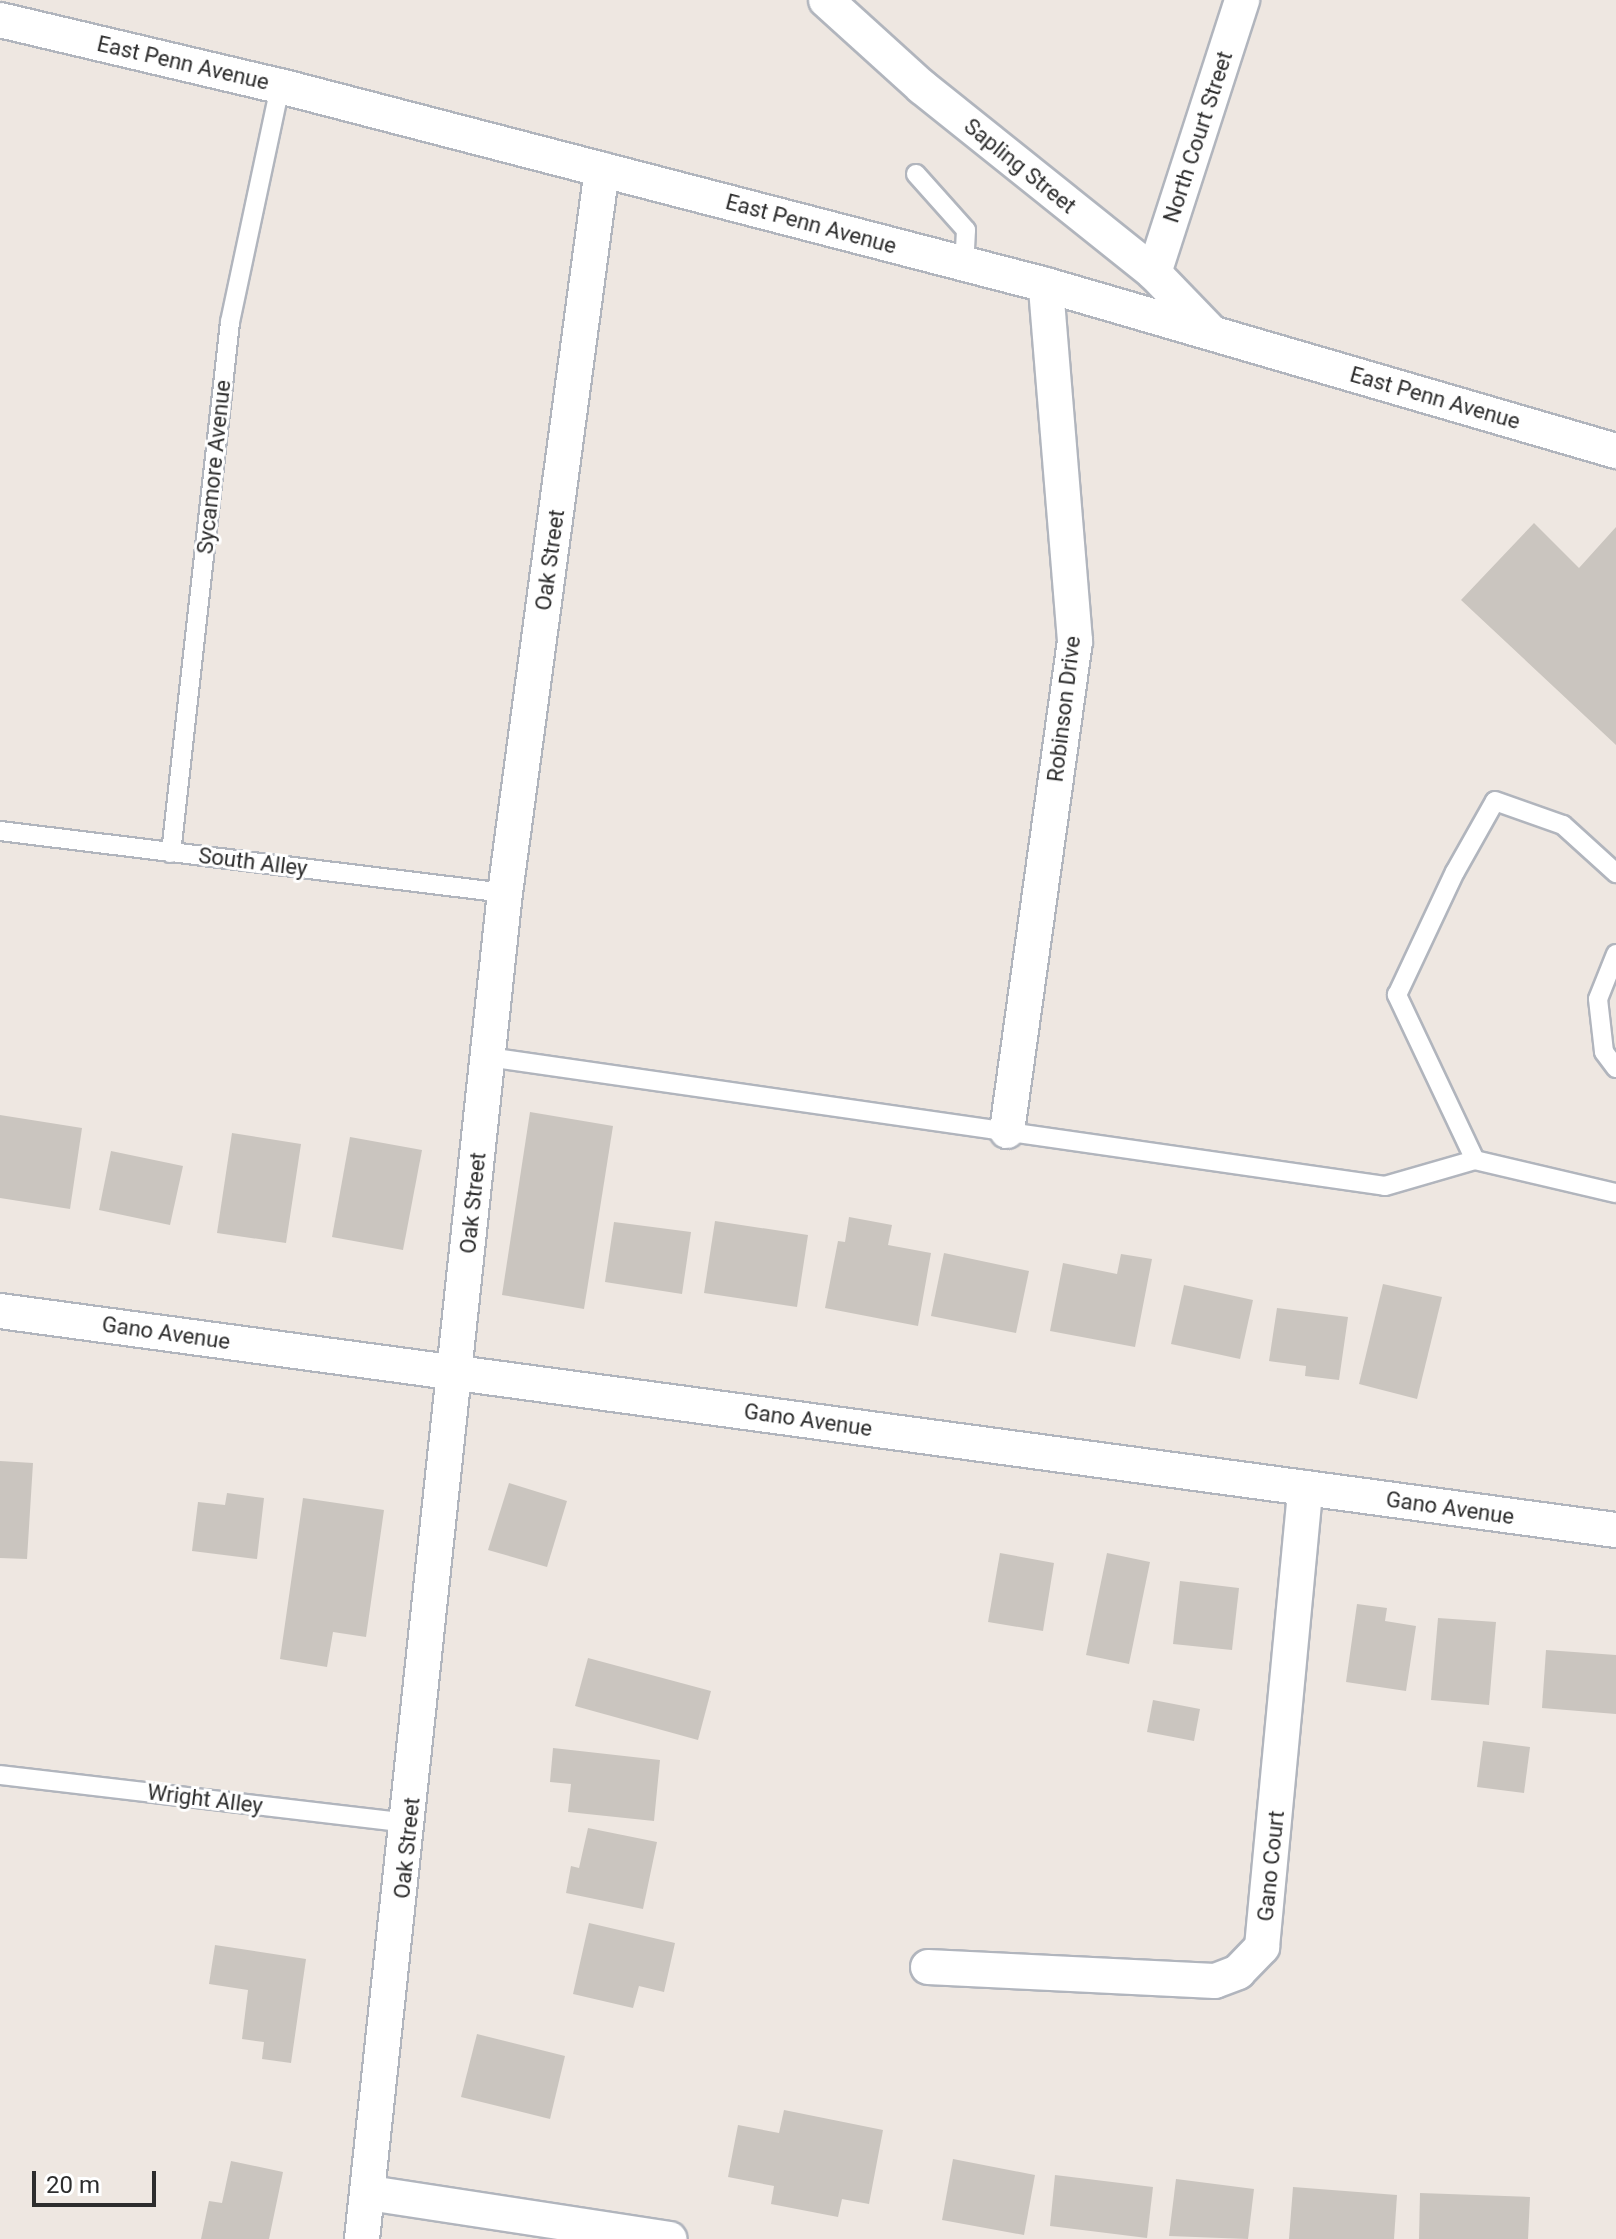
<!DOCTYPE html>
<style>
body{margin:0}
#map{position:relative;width:1616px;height:2239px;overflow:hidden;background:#eee7e1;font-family:Roboto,sans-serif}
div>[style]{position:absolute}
.building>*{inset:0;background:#cac5bf}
.roads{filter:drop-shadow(2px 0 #b1b5bd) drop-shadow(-2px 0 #b1b5bd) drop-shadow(0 2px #b1b5bd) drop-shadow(0 -2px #b1b5bd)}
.service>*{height:18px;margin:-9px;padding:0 9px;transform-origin:9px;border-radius:9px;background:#fff}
.minor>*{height:34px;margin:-17px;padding:0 17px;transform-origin:17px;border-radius:17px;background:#fff}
span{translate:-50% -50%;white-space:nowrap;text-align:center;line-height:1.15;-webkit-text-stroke:6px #fff;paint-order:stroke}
.street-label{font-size:22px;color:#2d2d2d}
.scale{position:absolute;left:32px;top:2171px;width:124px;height:36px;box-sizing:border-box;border:4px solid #2d2d2d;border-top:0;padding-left:10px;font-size:24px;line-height:28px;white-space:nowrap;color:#2d2d2d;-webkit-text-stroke:6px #fff;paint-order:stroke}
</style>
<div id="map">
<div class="building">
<i style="clip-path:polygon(1534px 523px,1579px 568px,1616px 527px,1616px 745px,1461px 600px)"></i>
<i style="clip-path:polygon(530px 1112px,613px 1126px,584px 1309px,502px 1295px)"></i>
<i style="clip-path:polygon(0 1115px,82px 1128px,70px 1209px,0 1198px)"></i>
<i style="clip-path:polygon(232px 1133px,301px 1144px,286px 1243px,217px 1233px)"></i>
<i style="clip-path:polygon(350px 1137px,422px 1150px,403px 1250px,332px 1237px)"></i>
<i style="clip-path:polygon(111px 1151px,183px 1166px,170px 1225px,99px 1210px)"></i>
<i style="clip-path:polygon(849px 1217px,892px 1225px,888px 1245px,931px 1253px,918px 1326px,825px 1308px,838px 1241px,845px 1242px)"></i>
<i style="clip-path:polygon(715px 1221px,808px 1235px,797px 1307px,704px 1293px)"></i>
<i style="clip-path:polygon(614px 1222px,691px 1232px,682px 1294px,605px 1282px)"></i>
<i style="clip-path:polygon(944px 1253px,1029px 1271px,1016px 1333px,931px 1316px)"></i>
<i style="clip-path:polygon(1121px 1254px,1152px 1259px,1135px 1347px,1050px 1331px,1063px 1263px,1117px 1274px)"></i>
<i style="clip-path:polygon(1383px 1284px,1442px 1297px,1417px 1399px,1359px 1384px)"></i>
<i style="clip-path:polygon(1184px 1285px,1253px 1300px,1240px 1359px,1171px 1344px)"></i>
<i style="clip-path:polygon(1277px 1308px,1348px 1317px,1339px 1380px,1305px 1376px,1306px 1366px,1269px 1361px)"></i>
<i style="clip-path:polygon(0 1461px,33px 1463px,27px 1559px,0 1558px)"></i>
<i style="clip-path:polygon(509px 1483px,567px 1501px,547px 1567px,488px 1550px)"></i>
<i style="clip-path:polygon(227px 1493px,264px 1498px,257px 1559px,192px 1551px,198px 1502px,225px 1505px)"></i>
<i style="clip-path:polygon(303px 1498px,384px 1510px,366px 1637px,333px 1632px,327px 1667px,280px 1659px)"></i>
<i style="clip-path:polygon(1000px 1553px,1054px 1563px,1043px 1631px,988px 1622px)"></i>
<i style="clip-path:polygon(1107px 1553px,1150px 1562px,1129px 1664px,1086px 1655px)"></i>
<i style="clip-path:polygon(1180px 1581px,1239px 1588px,1232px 1650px,1173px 1644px)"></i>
<i style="clip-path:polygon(1357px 1604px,1387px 1608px,1385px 1621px,1416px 1626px,1406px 1691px,1346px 1682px)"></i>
<i style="clip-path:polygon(1438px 1618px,1496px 1622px,1489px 1705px,1431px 1700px)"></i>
<i style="clip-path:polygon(1546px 1650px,1616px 1655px,1616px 1714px,1542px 1708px)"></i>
<i style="clip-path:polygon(588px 1658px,711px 1691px,698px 1740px,575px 1706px)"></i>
<i style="clip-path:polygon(1153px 1700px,1200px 1709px,1194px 1741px,1147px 1732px)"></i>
<i style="clip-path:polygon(1483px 1741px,1530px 1747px,1524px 1793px,1477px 1787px)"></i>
<i style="clip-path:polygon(553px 1748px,660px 1760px,654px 1821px,568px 1812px,571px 1784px,550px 1782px)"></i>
<i style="clip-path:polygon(588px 1828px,657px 1842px,643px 1909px,566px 1893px,571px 1866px,579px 1868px)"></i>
<i style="clip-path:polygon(589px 1923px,675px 1943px,664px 1992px,639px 1986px,633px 2008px,573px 1994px)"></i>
<i style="clip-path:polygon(215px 1945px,306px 1959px,291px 2063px,262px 2059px,264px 2042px,242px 2039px,248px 1990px,209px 1984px)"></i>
<i style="clip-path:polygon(477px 2034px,565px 2056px,550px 2119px,461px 2097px)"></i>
<i style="clip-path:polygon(784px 2110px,883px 2130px,869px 2204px,842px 2199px,838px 2217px,771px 2204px,774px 2186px,728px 2177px,738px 2125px,779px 2133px)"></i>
<i style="clip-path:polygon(953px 2159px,1035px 2175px,1024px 2235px,942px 2220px)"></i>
<i style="clip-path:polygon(231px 2161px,283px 2172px,269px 2239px,201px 2239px,209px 2201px,222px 2203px)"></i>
<i style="clip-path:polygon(1055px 2175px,1153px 2187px,1147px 2238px,1050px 2226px)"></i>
<i style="clip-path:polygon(1176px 2179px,1254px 2189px,1248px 2239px,1169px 2236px)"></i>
<i style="clip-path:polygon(1293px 2187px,1397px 2195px,1394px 2239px,1289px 2239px)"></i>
<i style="clip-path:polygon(1420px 2193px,1530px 2197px,1528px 2239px,1419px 2239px)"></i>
</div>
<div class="roads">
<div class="service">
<i style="left:916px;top:174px;width:75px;rotate:48.2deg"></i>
<i style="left:966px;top:230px;width:34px;rotate:93deg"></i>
<i style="left:0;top:831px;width:509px;rotate:7deg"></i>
<i style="left:171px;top:853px;width:534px;rotate:-83.66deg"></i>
<i style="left:230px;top:322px;width:241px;rotate:-78deg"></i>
<i style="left:1616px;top:954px;width:48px;rotate:111.8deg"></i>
<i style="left:1598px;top:999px;width:53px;rotate:83.5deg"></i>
<i style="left:1604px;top:1052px;width:20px;rotate:53deg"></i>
<i style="left:488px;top:1057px;width:906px;rotate:8.18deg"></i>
<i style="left:1385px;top:1186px;width:94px;rotate:-16.1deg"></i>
<i style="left:1475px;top:1160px;width:145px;rotate:13.2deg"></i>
<i style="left:1475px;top:1160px;width:183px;rotate:-115.3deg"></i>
<i style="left:1397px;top:995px;width:136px;rotate:-64.8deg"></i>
<i style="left:1455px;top:872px;width:81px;rotate:-60.6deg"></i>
<i style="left:1495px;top:801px;width:72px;rotate:19.4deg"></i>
<i style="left:1563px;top:825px;width:72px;rotate:42.2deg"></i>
<i style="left:0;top:1775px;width:413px;rotate:6.7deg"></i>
</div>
<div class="minor">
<i style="left:826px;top:0;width:130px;rotate:42.2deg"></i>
<i style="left:922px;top:87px;width:297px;rotate:38.7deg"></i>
<i style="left:1154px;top:273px;width:81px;rotate:46deg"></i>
<i style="left:0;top:20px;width:288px;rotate:13.3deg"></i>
<i style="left:280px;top:86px;width:791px;rotate:14.56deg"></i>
<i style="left:1046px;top:285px;width:594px;rotate:16.24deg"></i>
<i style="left:1154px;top:273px;width:287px;rotate:-72.1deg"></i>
<i style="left:1007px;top:1131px;width:495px;rotate:-82.1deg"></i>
<i style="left:1075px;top:641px;width:357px;rotate:-94.7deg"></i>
<i style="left:0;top:1311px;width:1631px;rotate:7.72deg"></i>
<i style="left:928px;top:1967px;width:287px;rotate:2.8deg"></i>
<i style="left:1215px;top:1981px;width:25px;rotate:-21deg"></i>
<i style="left:1238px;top:1972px;width:35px;rotate:-46deg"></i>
<i style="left:1262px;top:1947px;width:461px;rotate:-84.6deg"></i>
<i style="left:369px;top:2193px;width:304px;rotate:8.7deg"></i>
<i style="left:362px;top:2239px;width:1354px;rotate:-83.94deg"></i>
<i style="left:505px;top:893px;width:730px;rotate:-82.37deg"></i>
</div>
</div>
<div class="street-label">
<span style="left:183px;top:63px;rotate:13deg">East Penn Avenue</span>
<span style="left:1198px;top:137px;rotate:-72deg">North Court Street</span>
<span style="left:1020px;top:166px;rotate:39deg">Sapling Street</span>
<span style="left:811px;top:224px;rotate:15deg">East Penn Avenue</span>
<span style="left:1435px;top:398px;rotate:16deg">East Penn Avenue</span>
<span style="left:214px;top:467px;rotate:-84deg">Sycamore Avenue</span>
<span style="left:550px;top:560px;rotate:-82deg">Oak Street</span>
<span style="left:1064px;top:709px;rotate:-83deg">Robinson Drive</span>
<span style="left:253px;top:862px;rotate:7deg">South Alley</span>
<span style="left:473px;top:1203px;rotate:-84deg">Oak Street</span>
<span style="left:166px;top:1333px;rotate:8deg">Gano Avenue</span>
<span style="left:808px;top:1420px;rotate:8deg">Gano Avenue</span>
<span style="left:1450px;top:1508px;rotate:8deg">Gano Avenue</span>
<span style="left:205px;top:1799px;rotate:7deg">Wright Alley</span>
<span style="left:407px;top:1848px;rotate:-84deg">Oak Street</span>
<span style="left:1271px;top:1866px;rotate:-84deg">Gano Court</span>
</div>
<div class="scale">20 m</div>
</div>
